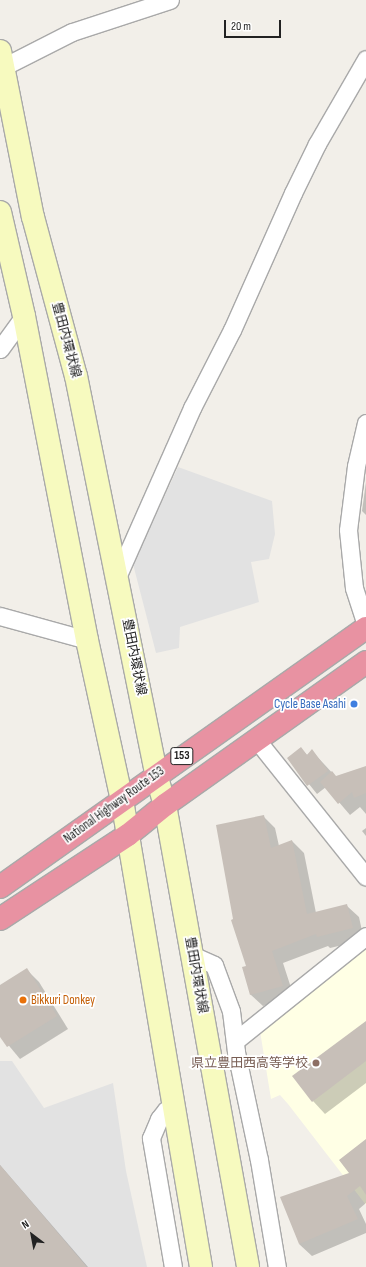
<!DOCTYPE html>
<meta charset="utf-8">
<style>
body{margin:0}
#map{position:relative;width:366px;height:1267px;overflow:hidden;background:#f2efe9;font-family:"Sofia Sans Condensed","Noto Sans JP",sans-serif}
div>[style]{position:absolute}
.education>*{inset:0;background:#ffffe5}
.parking>*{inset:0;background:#e2e2e2}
.shadow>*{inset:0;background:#0003}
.building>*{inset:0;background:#c7bfb8}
.roads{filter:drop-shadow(1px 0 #a9a9a9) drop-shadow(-1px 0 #a9a9a9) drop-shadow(0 1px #a9a9a9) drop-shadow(0 -1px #a9a9a9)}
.street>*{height:17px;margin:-8.5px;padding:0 8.5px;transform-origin:8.5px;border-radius:8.5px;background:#fff}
.secondary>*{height:22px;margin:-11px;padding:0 11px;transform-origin:11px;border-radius:11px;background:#f7fabf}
.highway>*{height:22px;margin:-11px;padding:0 11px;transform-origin:11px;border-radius:11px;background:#e892a2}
.dots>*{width:11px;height:11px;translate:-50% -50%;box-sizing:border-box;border:2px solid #fff;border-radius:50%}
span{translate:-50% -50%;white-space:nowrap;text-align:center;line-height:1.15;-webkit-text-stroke:3.5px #fff;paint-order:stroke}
.shield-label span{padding:1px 3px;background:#fff;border:1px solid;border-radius:3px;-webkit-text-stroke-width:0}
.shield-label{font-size:12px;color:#222;font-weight:700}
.street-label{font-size:13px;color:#222}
.shop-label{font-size:13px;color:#366cbe}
.right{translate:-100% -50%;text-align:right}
.food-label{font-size:13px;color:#c56008}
.left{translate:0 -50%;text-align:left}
.education-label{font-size:13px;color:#785e54}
.north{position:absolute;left:12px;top:1215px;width:40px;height:40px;-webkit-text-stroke:3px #fff;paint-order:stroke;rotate:328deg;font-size:11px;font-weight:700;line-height:16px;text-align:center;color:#222}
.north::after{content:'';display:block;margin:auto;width:14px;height:18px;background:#222;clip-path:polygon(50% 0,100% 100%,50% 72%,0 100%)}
.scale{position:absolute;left:224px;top:20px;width:57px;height:18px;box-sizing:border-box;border:2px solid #222;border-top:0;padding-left:5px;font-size:12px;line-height:14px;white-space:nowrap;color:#222;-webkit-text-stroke:3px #fff;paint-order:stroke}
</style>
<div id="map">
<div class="education">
<i style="clip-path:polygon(366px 949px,366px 1205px,288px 1104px,280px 1095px,271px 1099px,260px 1031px)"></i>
</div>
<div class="parking">
<i style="clip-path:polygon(178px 467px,272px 501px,275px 534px,269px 559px,251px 562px,259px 602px,180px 627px,179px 648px,156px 653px,133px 564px)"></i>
<i style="clip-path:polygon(0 1061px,12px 1061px,44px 1108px,113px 1083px,126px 1171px,147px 1267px,0 1267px)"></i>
</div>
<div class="shadow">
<i style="clip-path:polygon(366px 482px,366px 515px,362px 511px)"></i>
<i style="clip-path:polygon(301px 748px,307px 755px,312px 751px,336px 777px,366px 767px,366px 814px,360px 807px,350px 815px,326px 787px,317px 794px,288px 758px)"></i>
<i style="clip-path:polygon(263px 816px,275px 828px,279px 846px,292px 841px,304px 853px,316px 913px,347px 906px,359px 917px,364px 940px,330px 948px,328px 946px,283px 963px,294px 997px,263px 1006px,251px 995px,247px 966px,234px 920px)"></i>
<i style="clip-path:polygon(366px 828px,366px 836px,362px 831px)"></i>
<i style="clip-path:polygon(27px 970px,39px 982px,68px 1029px,20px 1059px,0 1035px,0 986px)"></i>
<i style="clip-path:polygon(366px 1022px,366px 1083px,325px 1114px,313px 1101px)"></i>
<i style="clip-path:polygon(366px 1141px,366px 1203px,359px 1209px,366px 1224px,366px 1233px,312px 1256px,299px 1244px,351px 1173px)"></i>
<i style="clip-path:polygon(0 1165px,88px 1267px,0 1267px)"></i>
</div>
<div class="building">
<i style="clip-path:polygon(301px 747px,307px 755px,312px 749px,328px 771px,307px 786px,287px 758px)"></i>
<i style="clip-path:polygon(366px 766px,366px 793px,354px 798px,352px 792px,338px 804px,320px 782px,332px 771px,336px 776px)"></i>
<i style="clip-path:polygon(264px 815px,271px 848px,292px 840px,307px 914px,347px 904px,353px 928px,317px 937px,316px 934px,272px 951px,283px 986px,250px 995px,242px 967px,246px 966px,231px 920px,233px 919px,216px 825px)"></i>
<i style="clip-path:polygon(27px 968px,57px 1016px,7px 1047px,0 1037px,0 985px)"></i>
<i style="clip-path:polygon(366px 1021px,366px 1061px,312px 1102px,292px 1076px)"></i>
<i style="clip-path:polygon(366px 1139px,366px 1195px,360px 1186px,347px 1196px,358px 1219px,299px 1244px,280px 1197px,349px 1173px,339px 1160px)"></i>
<i style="clip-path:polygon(0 1165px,87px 1267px,0 1267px)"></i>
</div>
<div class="roads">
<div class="street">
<i style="left:3px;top:67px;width:77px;rotate:-26.9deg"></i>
<i style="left:72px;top:32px;width:103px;rotate:-18.1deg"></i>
<i style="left:0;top:349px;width:41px;rotate:-54deg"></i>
<i style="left:366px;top:423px;width:44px;rotate:103.1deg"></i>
<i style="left:356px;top:466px;width:64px;rotate:97.1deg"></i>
<i style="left:348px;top:530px;width:58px;rotate:84.1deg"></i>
<i style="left:354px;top:588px;width:39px;rotate:72deg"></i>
<i style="left:118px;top:575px;width:183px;rotate:-66.1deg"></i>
<i style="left:192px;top:408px;width:88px;rotate:-62.9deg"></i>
<i style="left:232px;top:330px;width:150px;rotate:-66deg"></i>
<i style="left:293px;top:193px;width:55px;rotate:-63.9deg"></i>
<i style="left:317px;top:144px;width:98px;rotate:-60deg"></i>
<i style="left:0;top:616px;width:90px;rotate:15.4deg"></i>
<i style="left:256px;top:739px;width:176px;rotate:51.4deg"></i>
<i style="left:192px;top:955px;width:24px;rotate:24deg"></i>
<i style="left:214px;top:965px;width:49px;rotate:69.7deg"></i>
<i style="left:231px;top:1011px;width:41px;rotate:83deg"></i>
<i style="left:236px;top:1052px;width:110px;rotate:78deg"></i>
<i style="left:259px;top:1160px;width:109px;rotate:80.5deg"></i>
<i style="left:235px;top:1041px;width:168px;rotate:-38.7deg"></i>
<i style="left:173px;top:1267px;width:131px;rotate:-99.7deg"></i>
<i style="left:151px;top:1138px;width:21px;rotate:-67deg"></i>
<i style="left:159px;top:1119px;width:11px;rotate:-52deg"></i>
<i style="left:166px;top:1110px;width:7px"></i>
</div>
<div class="secondary">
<i style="left:0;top:51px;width:169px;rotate:78.8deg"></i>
<i style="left:33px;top:217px;width:165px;rotate:74.9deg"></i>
<i style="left:76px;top:376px;width:406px;rotate:78.6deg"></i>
<i style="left:156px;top:774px;width:32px;rotate:74deg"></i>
<i style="left:165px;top:805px;width:469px;rotate:79.8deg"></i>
<i style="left:0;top:212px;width:107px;rotate:77deg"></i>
<i style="left:24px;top:316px;width:330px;rotate:79deg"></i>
<i style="left:87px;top:640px;width:164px;rotate:77.7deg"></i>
<i style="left:122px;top:800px;width:474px;rotate:80.4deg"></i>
</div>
<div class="highway">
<i style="left:0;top:887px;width:448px;rotate:-35.3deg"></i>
<i style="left:0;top:919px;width:153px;rotate:-33.3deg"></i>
<i style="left:128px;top:835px;width:48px;rotate:-39deg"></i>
<i style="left:165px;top:805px;width:247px;rotate:-35.4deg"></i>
</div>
</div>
<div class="dots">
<i style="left:354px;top:704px;background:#3f7fe0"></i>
<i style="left:23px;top:1000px;background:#e8710a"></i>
<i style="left:316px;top:1063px;background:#8d6e63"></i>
</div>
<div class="shield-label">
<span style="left:182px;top:756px">153</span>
</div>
<div class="street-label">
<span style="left:66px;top:340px;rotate:75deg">豊田内環状線</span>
<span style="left:134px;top:657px;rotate:79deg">豊田内環状線</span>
<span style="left:114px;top:805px;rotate:-36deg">National Highway Route 153</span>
<span style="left:196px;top:975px;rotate:80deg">豊田内環状線</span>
</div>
<div class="shop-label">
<span class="right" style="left:346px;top:704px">Cycle Base Asahi</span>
</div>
<div class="food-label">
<span class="left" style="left:31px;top:1000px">Bikkuri Donkey</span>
</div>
<div class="education-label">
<span class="right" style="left:308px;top:1063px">県立豊田西高等学校</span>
</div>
<div class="north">N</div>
<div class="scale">20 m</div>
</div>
